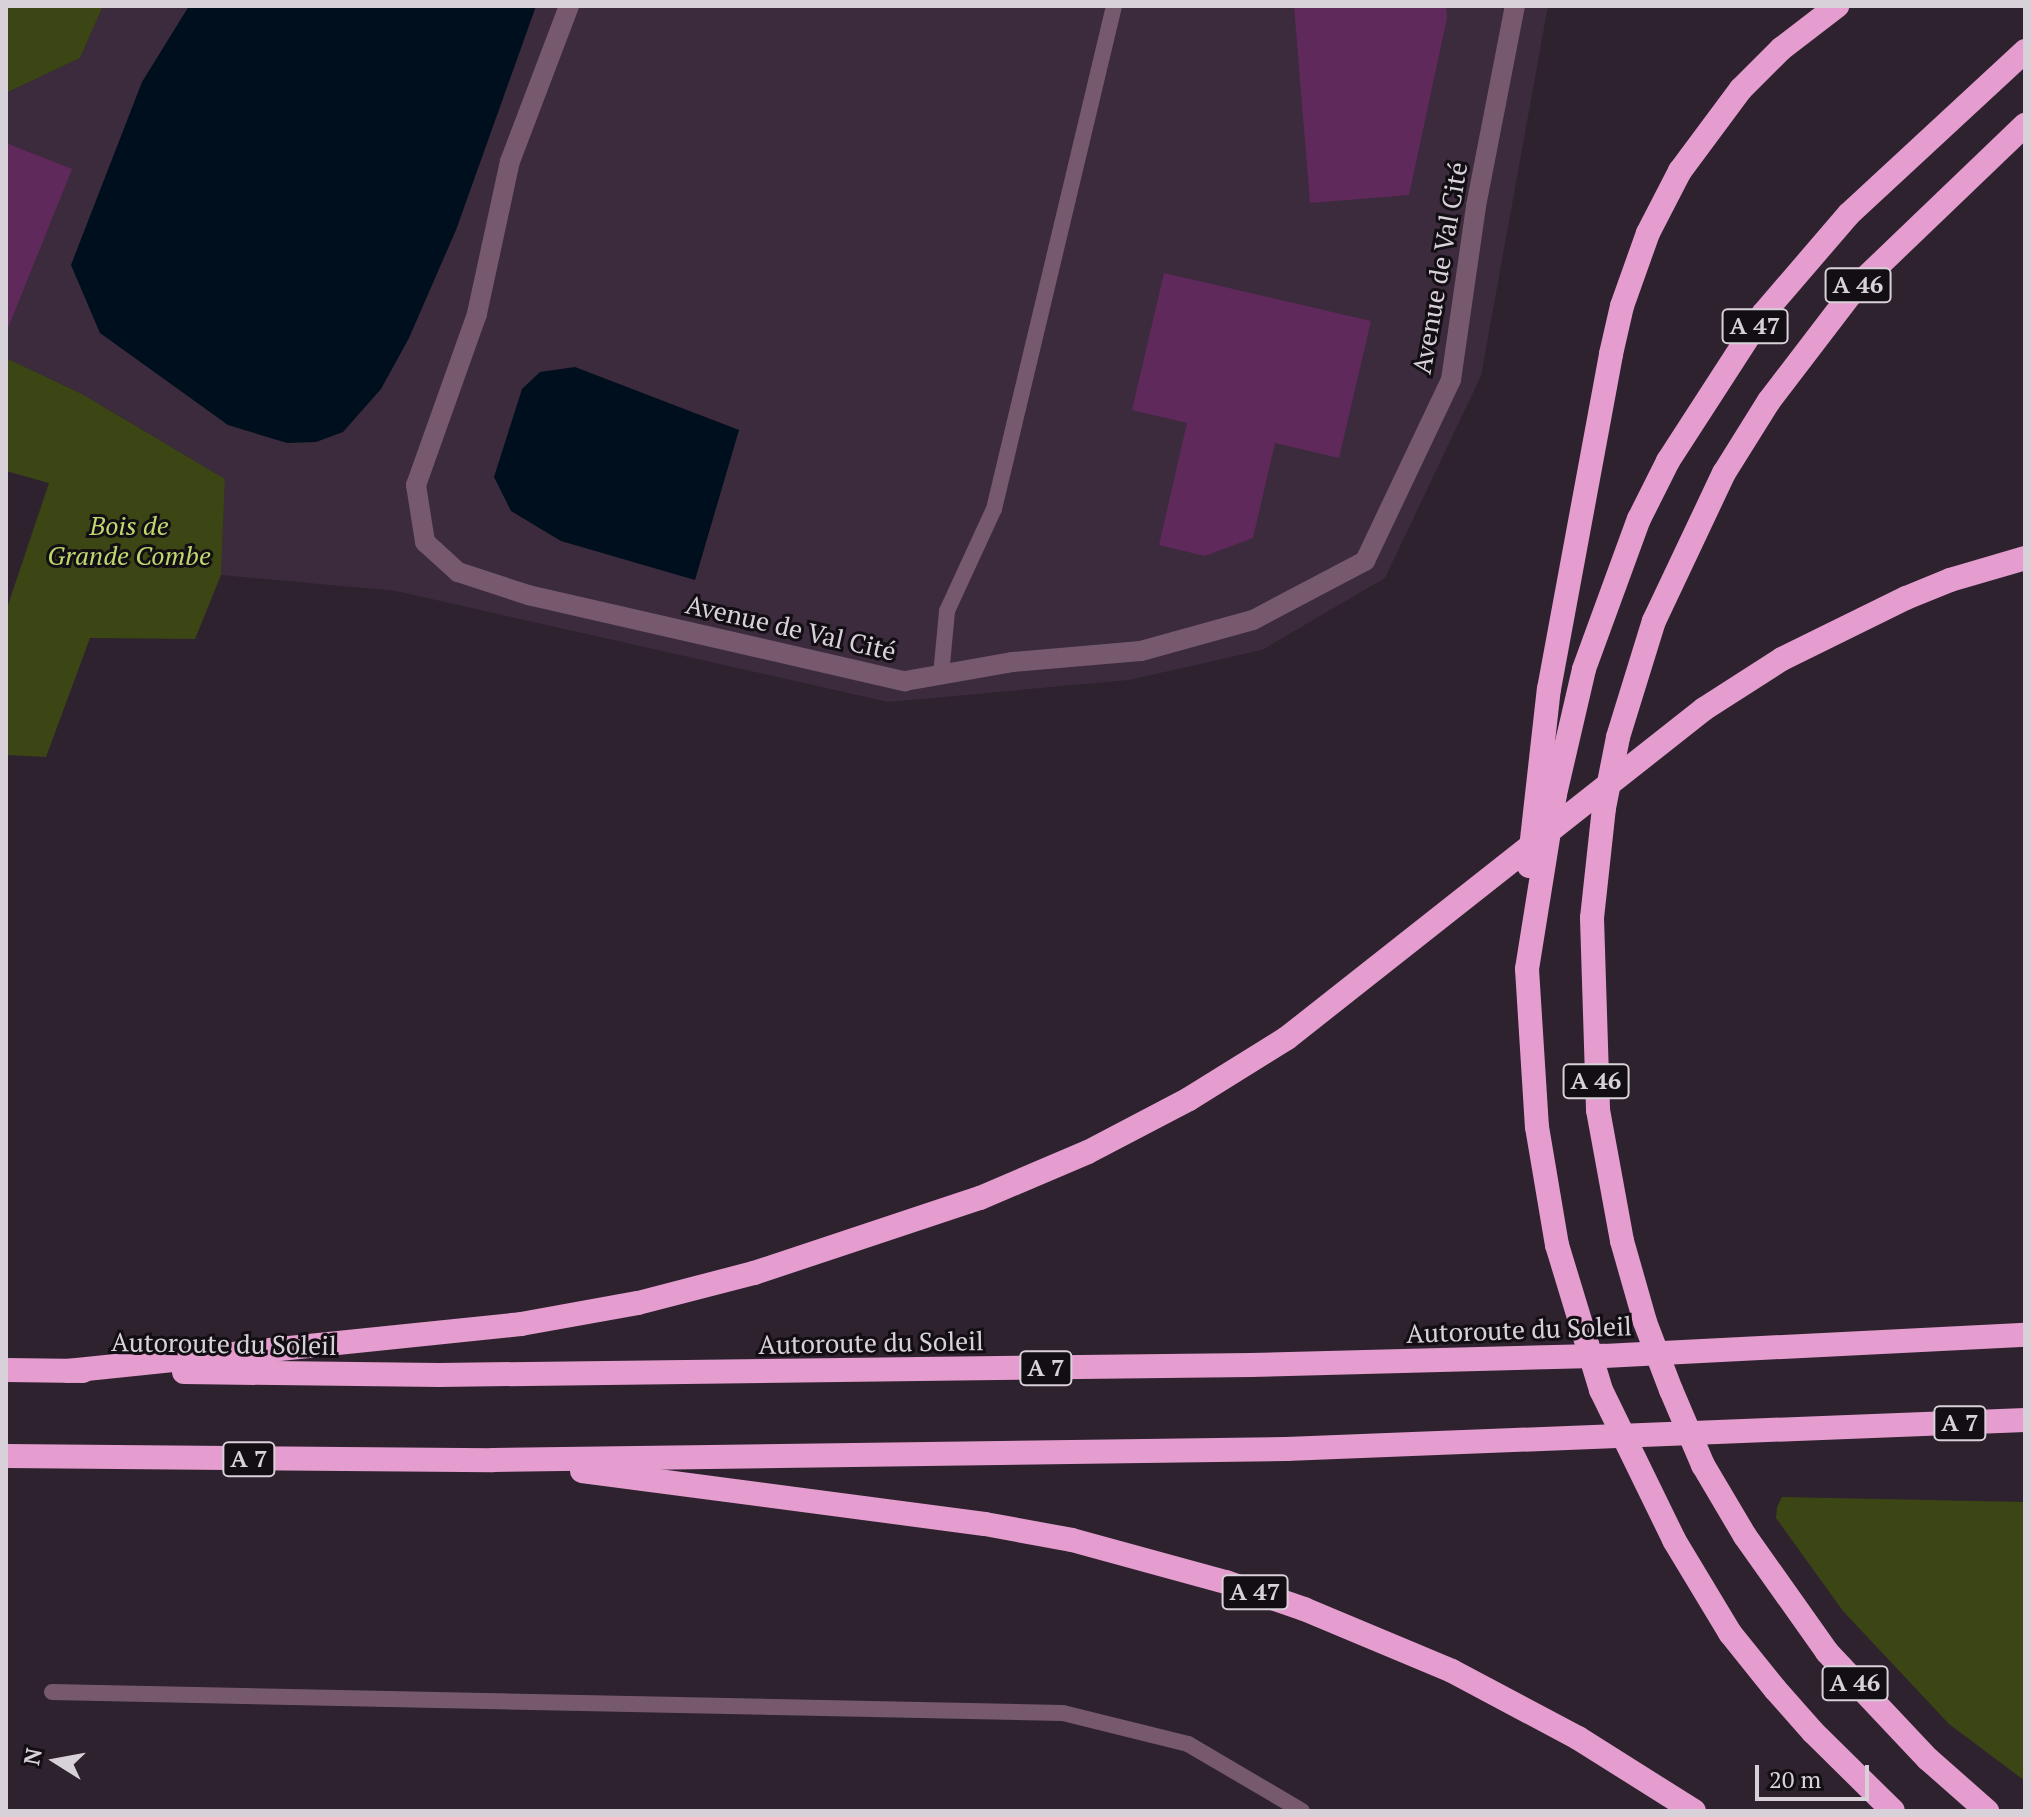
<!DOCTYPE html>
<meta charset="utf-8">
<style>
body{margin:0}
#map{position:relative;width:2031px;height:1817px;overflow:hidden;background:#2e222f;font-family:"PT Serif",serif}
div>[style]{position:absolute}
.built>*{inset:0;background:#3b2b3c}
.green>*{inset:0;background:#3b4614}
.water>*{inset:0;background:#000f1d}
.building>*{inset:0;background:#60295b}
.service>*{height:16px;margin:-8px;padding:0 8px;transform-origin:8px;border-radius:8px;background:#76596c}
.minor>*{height:20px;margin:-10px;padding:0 10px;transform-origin:10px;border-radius:10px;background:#76596c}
.motorway>*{height:24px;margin:-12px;padding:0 12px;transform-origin:12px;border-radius:12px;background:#e49dce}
.motorway-bridge>*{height:24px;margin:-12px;padding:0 12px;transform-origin:12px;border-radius:12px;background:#e49dce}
span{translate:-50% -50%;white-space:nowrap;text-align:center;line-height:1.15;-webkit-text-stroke:6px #130e13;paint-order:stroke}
.shield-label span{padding:2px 6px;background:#130e13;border:2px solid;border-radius:6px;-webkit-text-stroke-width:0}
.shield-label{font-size:24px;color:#d9d1da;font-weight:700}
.street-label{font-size:26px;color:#d9d1da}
.park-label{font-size:26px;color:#bfd86e;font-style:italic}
.frame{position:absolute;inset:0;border:8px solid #d9d1da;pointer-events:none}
.north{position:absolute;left:16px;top:1721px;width:80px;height:80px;-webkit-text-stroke:6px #130e13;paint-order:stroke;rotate:281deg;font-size:22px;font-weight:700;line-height:32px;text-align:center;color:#d9d1da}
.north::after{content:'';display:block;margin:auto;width:28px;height:36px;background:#d9d1da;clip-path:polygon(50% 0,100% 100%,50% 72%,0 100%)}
.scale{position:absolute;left:1755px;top:1765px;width:114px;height:36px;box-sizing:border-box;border:4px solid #d9d1da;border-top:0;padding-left:10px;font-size:24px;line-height:28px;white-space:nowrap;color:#d9d1da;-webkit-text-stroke:6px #130e13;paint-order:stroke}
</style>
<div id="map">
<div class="built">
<i style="clip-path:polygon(103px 6px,1548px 6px,1481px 376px,1385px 578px,1262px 650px,1129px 680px,888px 702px,396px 591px,221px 575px,225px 479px,82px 394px,6px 358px,6px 93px,80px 58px)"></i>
</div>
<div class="green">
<i style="clip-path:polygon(6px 6px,103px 6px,80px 58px,6px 93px)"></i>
<i style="clip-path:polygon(6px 358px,82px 394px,225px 479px,221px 575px,195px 639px,90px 638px,46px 757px,6px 755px,6px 611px,49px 483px,6px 471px)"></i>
<i style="clip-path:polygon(1782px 1497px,2025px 1502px,2025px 1781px,1949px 1724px,1843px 1611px,1776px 1518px,1777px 1507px)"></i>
</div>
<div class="water">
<i style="clip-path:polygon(189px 6px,536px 6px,456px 230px,409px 338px,381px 389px,343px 432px,316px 442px,287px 443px,228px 425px,100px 333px,71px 265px,142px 82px)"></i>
<i style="clip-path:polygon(575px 367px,739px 430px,695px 580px,561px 541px,511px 511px,494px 477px,522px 389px,540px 372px)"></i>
</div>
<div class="building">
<i style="clip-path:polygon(1294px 6px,1446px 6px,1447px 18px,1409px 195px,1310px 203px)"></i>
<i style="clip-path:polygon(6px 143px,72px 169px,6px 333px)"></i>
<i style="clip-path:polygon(1164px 273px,1371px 321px,1339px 458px,1275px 443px,1253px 538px,1205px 556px,1159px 545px,1187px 423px,1132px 410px)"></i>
</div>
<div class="service">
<i style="left:941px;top:675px;width:64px;rotate:-84.6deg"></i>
<i style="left:947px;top:611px;width:112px;rotate:-65.3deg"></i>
<i style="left:994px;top:509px;width:517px;rotate:-76.58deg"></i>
<i style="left:52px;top:1692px;width:1011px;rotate:1.19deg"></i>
<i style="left:1063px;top:1713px;width:129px;rotate:13.9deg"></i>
<i style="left:1188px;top:1744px;width:132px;rotate:30.4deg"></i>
</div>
<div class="minor">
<i style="left:569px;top:6px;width:166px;rotate:110.8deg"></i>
<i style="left:510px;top:161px;width:157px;rotate:102.2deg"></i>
<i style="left:477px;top:314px;width:182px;rotate:109.6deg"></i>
<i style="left:416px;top:485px;width:58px;rotate:81deg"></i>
<i style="left:425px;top:542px;width:45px;rotate:42.3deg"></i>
<i style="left:458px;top:572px;width:74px;rotate:18.2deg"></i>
<i style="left:528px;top:595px;width:387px;rotate:12.9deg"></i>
<i style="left:905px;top:681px;width:110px;rotate:-10deg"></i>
<i style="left:1013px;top:662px;width:128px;rotate:-4.9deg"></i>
<i style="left:1141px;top:651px;width:116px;rotate:-15.5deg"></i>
<i style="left:1253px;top:620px;width:127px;rotate:-27.8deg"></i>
<i style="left:1365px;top:561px;width:200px;rotate:-64.6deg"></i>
<i style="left:1451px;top:380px;width:176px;rotate:-81.8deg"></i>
<i style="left:1476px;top:206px;width:204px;rotate:-79deg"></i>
</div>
<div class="motorway">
<i style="left:1654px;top:621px;width:164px;rotate:-64.7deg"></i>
<i style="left:1724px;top:473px;width:85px;rotate:-58deg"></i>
<i style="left:1769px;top:401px;width:145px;rotate:-52.6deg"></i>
<i style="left:1857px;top:286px;width:233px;rotate:-43.8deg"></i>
<i style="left:1584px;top:669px;width:160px;rotate:-69.9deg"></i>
<i style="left:1639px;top:519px;width:65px;rotate:-63.4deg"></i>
<i style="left:1668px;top:461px;width:175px;rotate:-57.1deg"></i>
<i style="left:1763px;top:314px;width:132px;rotate:-49.3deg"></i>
<i style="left:1849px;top:214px;width:240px;rotate:-42.8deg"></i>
<i style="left:1549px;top:689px;width:341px;rotate:-79.5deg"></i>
<i style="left:1611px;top:354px;width:49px;rotate:-77.1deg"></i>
<i style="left:1622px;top:306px;width:77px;rotate:-70.4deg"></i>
<i style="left:1648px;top:233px;width:70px;rotate:-62.7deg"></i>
<i style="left:1680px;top:171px;width:102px;rotate:-53.4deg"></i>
<i style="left:1741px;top:89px;width:57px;rotate:-45deg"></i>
<i style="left:1781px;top:49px;width:71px;rotate:-37.5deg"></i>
<i style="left:1592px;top:918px;width:192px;rotate:88.2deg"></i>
<i style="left:1598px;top:1110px;width:133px;rotate:79.6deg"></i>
<i style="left:1527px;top:969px;width:158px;rotate:86.4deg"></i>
<i style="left:1537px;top:1127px;width:120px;rotate:80.4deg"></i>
<i style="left:6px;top:1370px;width:77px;rotate:0.7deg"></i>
<i style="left:67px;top:1371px;width:456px;rotate:-5.9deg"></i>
<i style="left:521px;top:1324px;width:119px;rotate:-10.2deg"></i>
<i style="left:638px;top:1303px;width:120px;rotate:-14.5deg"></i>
<i style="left:754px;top:1273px;width:238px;rotate:-18.4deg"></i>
<i style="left:980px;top:1198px;width:117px;rotate:-23.1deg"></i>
<i style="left:1088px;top:1152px;width:114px;rotate:-27.7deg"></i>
<i style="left:1189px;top:1099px;width:115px;rotate:-31.9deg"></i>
<i style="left:1287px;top:1038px;width:531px;rotate:-38.27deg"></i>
<i style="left:1704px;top:709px;width:93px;rotate:-32.7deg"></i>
<i style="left:1782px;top:659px;width:138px;rotate:-26.2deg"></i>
<i style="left:1906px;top:598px;width:48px;rotate:-22.2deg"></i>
<i style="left:1950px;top:580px;width:78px;rotate:-16.3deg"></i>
<i style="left:184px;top:1372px;width:255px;rotate:0.7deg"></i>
<i style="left:439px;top:1375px;width:812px;rotate:-0.71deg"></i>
<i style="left:1251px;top:1365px;width:353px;rotate:-1.5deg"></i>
<i style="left:1604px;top:1356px;width:422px;rotate:-2.9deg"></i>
<i style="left:6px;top:1456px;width:487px;rotate:0.5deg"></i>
<i style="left:493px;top:1460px;width:793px;rotate:-0.79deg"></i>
<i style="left:1286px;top:1449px;width:740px;rotate:-2.25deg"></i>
<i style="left:582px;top:1471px;width:406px;rotate:7.5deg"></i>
<i style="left:985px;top:1524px;width:88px;rotate:10.4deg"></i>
<i style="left:1072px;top:1540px;width:160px;rotate:15.3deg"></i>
<i style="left:1226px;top:1582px;width:83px;rotate:19.1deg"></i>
<i style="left:1304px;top:1609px;width:160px;rotate:22.7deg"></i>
<i style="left:1452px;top:1671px;width:143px;rotate:28deg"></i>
<i style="left:1578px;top:1738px;width:137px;rotate:32.2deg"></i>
<i style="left:1745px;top:1536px;width:142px;rotate:54.7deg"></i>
<i style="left:1827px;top:1652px;width:147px;rotate:46.7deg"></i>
<i style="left:1928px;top:1759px;width:79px;rotate:41.4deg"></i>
<i style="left:1674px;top:1540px;width:109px;rotate:58.9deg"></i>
<i style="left:1730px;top:1633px;width:72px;rotate:51.2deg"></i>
<i style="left:1775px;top:1689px;width:57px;rotate:48.5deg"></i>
<i style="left:1813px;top:1732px;width:112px;rotate:44.6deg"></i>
</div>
<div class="motorway-bridge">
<i style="left:1529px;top:866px;width:178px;rotate:-83.6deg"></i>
<i style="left:1592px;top:918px;width:111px;rotate:-83.8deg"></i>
<i style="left:1604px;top:808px;width:72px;rotate:-78.8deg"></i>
<i style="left:1618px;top:737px;width:121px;rotate:-72.8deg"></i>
<i style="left:1527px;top:969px;width:177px;rotate:-80.9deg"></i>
<i style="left:1555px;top:794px;width:128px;rotate:-76.9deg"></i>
<i style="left:1622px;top:1241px;width:84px;rotate:74.1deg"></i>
<i style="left:1645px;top:1322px;width:73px;rotate:69.1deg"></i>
<i style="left:1671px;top:1390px;width:82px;rotate:66.9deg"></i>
<i style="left:1703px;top:1465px;width:82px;rotate:59.4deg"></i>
<i style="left:1557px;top:1245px;width:152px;rotate:73.1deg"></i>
<i style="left:1601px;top:1390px;width:167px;rotate:64deg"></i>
</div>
<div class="shield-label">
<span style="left:1858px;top:285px">A 46</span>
<span style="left:1755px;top:326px">A 47</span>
<span style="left:1596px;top:1081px">A 46</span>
<span style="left:1046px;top:1368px">A 7</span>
<span style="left:1960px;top:1423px">A 7</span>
<span style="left:249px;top:1459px">A 7</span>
<span style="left:1255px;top:1592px">A 47</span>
<span style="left:1855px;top:1683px">A 46</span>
</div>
<div class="street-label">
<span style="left:1440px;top:268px;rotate:-80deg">Avenue de Val Cité</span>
<span style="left:791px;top:628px;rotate:13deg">Avenue de Val Cité</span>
<span style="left:1519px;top:1330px;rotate:-2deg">Autoroute du Soleil</span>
<span style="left:871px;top:1343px;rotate:-1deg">Autoroute du Soleil</span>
<span style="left:224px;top:1344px;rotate:1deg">Autoroute du Soleil</span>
</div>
<div class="park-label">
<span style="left:129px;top:541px">Bois de<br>Grande Combe</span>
</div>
<div class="frame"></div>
<div class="north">N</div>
<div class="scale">20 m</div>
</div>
